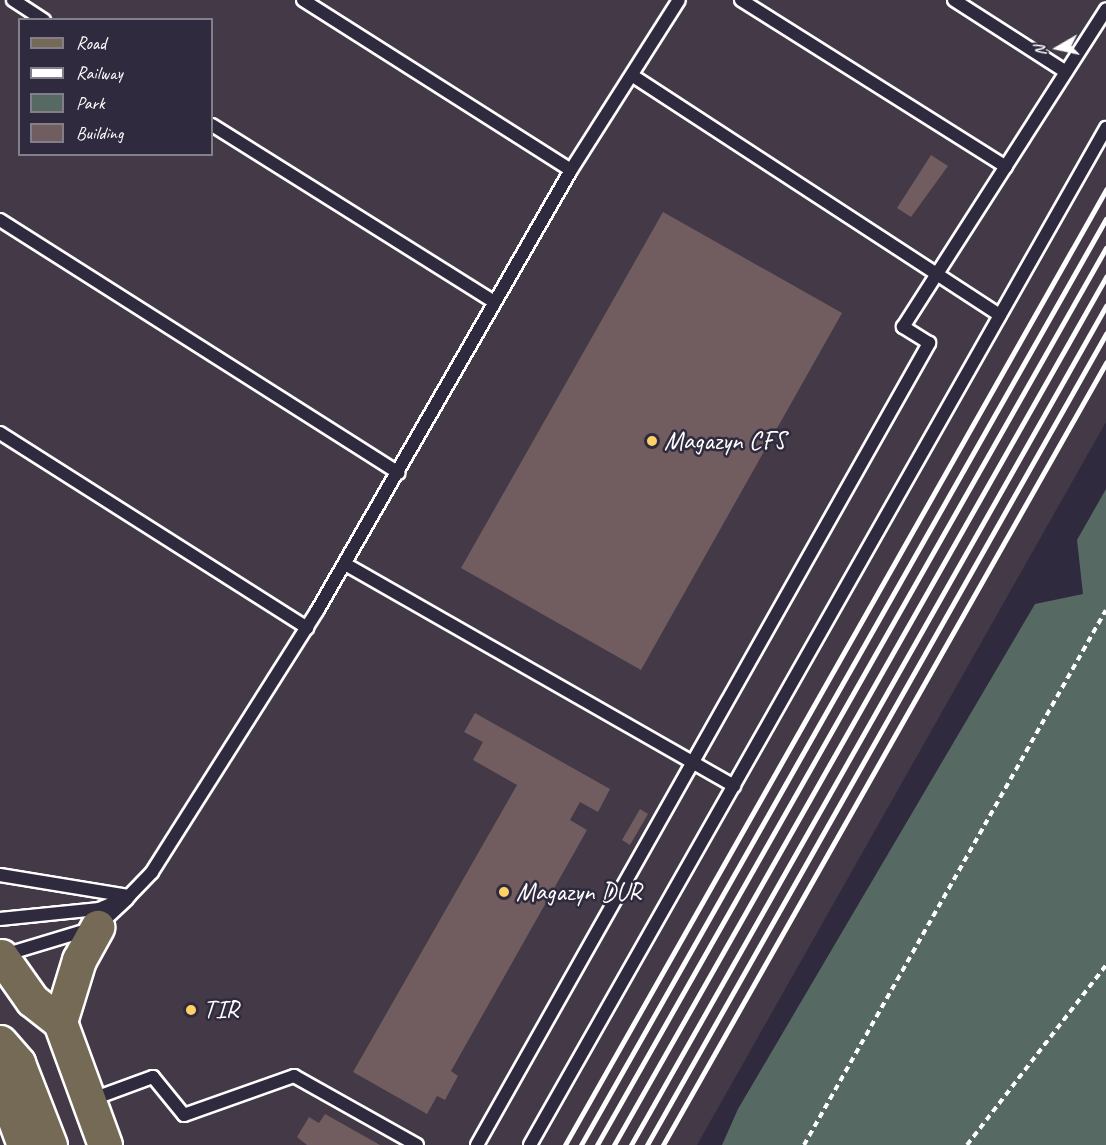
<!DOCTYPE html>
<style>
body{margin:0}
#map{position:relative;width:1106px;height:1145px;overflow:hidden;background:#2f2a3d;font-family:Caveat,sans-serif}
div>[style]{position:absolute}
.built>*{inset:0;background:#433947}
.green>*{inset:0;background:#566a63}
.building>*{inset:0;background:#715c5f}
.path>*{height:4px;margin-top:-2px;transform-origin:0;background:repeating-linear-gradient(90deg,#fff 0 6px,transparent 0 10.5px)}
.roads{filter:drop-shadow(2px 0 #fff) drop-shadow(-2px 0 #fff) drop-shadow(0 2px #fff) drop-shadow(0 -2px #fff)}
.service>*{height:12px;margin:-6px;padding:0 6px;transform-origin:6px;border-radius:6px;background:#2f2a3d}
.primary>*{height:33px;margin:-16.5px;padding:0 16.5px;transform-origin:16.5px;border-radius:16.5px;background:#756a55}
.rail>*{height:4.5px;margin:-2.25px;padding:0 2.25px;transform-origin:2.25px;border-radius:2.25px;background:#fff}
.dots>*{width:16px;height:16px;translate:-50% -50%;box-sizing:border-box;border:3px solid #2f2a3d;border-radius:50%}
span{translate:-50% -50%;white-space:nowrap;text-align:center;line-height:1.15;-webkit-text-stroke:5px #2f2a3d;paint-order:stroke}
.poi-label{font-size:26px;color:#fff}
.left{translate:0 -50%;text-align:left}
.legend{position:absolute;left:18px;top:18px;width:195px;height:138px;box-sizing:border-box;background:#2f2a3d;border:2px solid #827f8b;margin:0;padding:8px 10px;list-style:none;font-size:18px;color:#fff}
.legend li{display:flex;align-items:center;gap:12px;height:30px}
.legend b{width:30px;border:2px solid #827f8b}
.north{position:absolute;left:1028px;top:18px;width:60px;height:60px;-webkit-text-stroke:4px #2f2a3d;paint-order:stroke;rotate:261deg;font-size:16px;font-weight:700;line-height:24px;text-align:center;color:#fff}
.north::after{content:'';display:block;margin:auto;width:21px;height:27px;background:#fff;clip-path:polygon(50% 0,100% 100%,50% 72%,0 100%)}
</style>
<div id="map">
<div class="built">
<i style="clip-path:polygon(evenodd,0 0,1106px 0,1106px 422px,697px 1145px,0 1145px,0 0,20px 20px,212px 20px,212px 154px,20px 154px,20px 20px)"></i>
</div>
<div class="green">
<i style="clip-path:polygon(1106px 489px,1106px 1145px,722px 1145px,738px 1109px,1035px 604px,1083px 594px,1077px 540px)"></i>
</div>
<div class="building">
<i style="clip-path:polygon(931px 155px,948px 166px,911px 217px,897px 208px)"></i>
<i style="clip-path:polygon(663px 212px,842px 313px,641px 670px,461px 568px)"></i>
<i style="clip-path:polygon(475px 713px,610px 789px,598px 812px,580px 802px,570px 820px,587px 830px,451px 1071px,458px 1076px,445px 1100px,437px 1096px,427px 1114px,353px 1072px,517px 785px,473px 760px,483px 742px,464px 732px)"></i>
<i style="clip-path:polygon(640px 809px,648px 814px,630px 845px,622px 840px)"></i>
<i style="clip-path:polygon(325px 1114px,380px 1145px,307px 1145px,297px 1137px,309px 1117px,319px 1123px)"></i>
</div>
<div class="path">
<i style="left:804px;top:1145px;width:614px;rotate:-60.56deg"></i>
<i style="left:967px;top:1145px;width:227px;rotate:-52.3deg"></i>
</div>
<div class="roads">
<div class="service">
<i style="left:13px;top:0;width:37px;rotate:33deg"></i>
<i style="left:303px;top:0;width:317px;rotate:32.4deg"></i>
<i style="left:741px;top:0;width:313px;rotate:32.2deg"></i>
<i style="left:954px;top:0;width:133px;rotate:32.7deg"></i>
<i style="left:633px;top:76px;width:438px;rotate:33.1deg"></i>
<i style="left:212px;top:125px;width:333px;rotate:32.1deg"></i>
<i style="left:0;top:220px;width:472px;rotate:32.4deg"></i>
<i style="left:0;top:433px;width:364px;rotate:32.4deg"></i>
<i style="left:345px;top:564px;width:448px;rotate:29.7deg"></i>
<i style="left:0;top:875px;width:130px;rotate:9.3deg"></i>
<i style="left:0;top:919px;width:100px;rotate:-5.8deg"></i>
<i style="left:99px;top:909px;width:33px;rotate:-23deg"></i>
<i style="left:129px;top:896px;width:33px;rotate:-46deg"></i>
<i style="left:152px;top:872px;width:309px;rotate:-57.7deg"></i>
<i style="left:317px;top:611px;width:509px;rotate:-60.06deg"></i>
<i style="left:571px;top:170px;width:201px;rotate:-57.6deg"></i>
<i style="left:4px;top:955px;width:97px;rotate:-16.8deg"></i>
<i style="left:97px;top:927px;width:41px;rotate:-43deg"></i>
<i style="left:90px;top:1100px;width:67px;rotate:-20.1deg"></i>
<i style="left:153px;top:1077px;width:49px;rotate:50.8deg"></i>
<i style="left:184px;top:1115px;width:117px;rotate:-19.5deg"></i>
<i style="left:294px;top:1076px;width:141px;rotate:29.3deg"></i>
<i style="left:477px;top:1145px;width:921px;rotate:-60.59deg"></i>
<i style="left:929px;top:343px;width:31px;rotate:-148deg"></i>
<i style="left:903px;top:327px;width:377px;rotate:-57.4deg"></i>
<i style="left:530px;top:1145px;width:1169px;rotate:-60.47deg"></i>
</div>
<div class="primary">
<i style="left:1px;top:956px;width:54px;rotate:54.8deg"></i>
<i style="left:32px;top:1000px;width:36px;rotate:38deg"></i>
<i style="left:60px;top:1022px;width:131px;rotate:69.9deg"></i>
<i style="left:60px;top:1022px;width:65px;rotate:-73deg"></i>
<i style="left:79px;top:960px;width:38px;rotate:-61deg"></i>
<i style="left:0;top:1042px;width:28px;rotate:49deg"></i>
<i style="left:18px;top:1063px;width:88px;rotate:68.7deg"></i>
<i style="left:0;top:1080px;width:69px;rotate:69.7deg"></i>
</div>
</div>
<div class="rail">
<i style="left:565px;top:1145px;width:1098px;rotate:-60.47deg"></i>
<i style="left:581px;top:1145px;width:1064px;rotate:-60.45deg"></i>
<i style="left:597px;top:1145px;width:1031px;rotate:-60.43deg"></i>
<i style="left:614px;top:1145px;width:998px;rotate:-60.45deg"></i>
<i style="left:631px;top:1145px;width:964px;rotate:-60.48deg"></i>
<i style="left:647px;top:1145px;width:932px;rotate:-60.49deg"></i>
<i style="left:663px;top:1145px;width:899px;rotate:-60.47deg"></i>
</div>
<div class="dots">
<i style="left:652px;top:441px;background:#ffd166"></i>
<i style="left:504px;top:892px;background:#ffd166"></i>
<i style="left:191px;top:1010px;background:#ffd166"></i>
</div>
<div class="poi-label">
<span class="left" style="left:664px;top:441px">Magazyn CFS</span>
<span class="left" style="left:516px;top:892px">Magazyn DUR</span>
<span class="left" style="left:203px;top:1010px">TIR</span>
</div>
<ul class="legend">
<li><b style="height:8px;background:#756a55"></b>Road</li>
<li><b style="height:8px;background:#fff"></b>Railway</li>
<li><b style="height:16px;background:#566a63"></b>Park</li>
<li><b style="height:16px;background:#715c5f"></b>Building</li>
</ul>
<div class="north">N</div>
</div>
